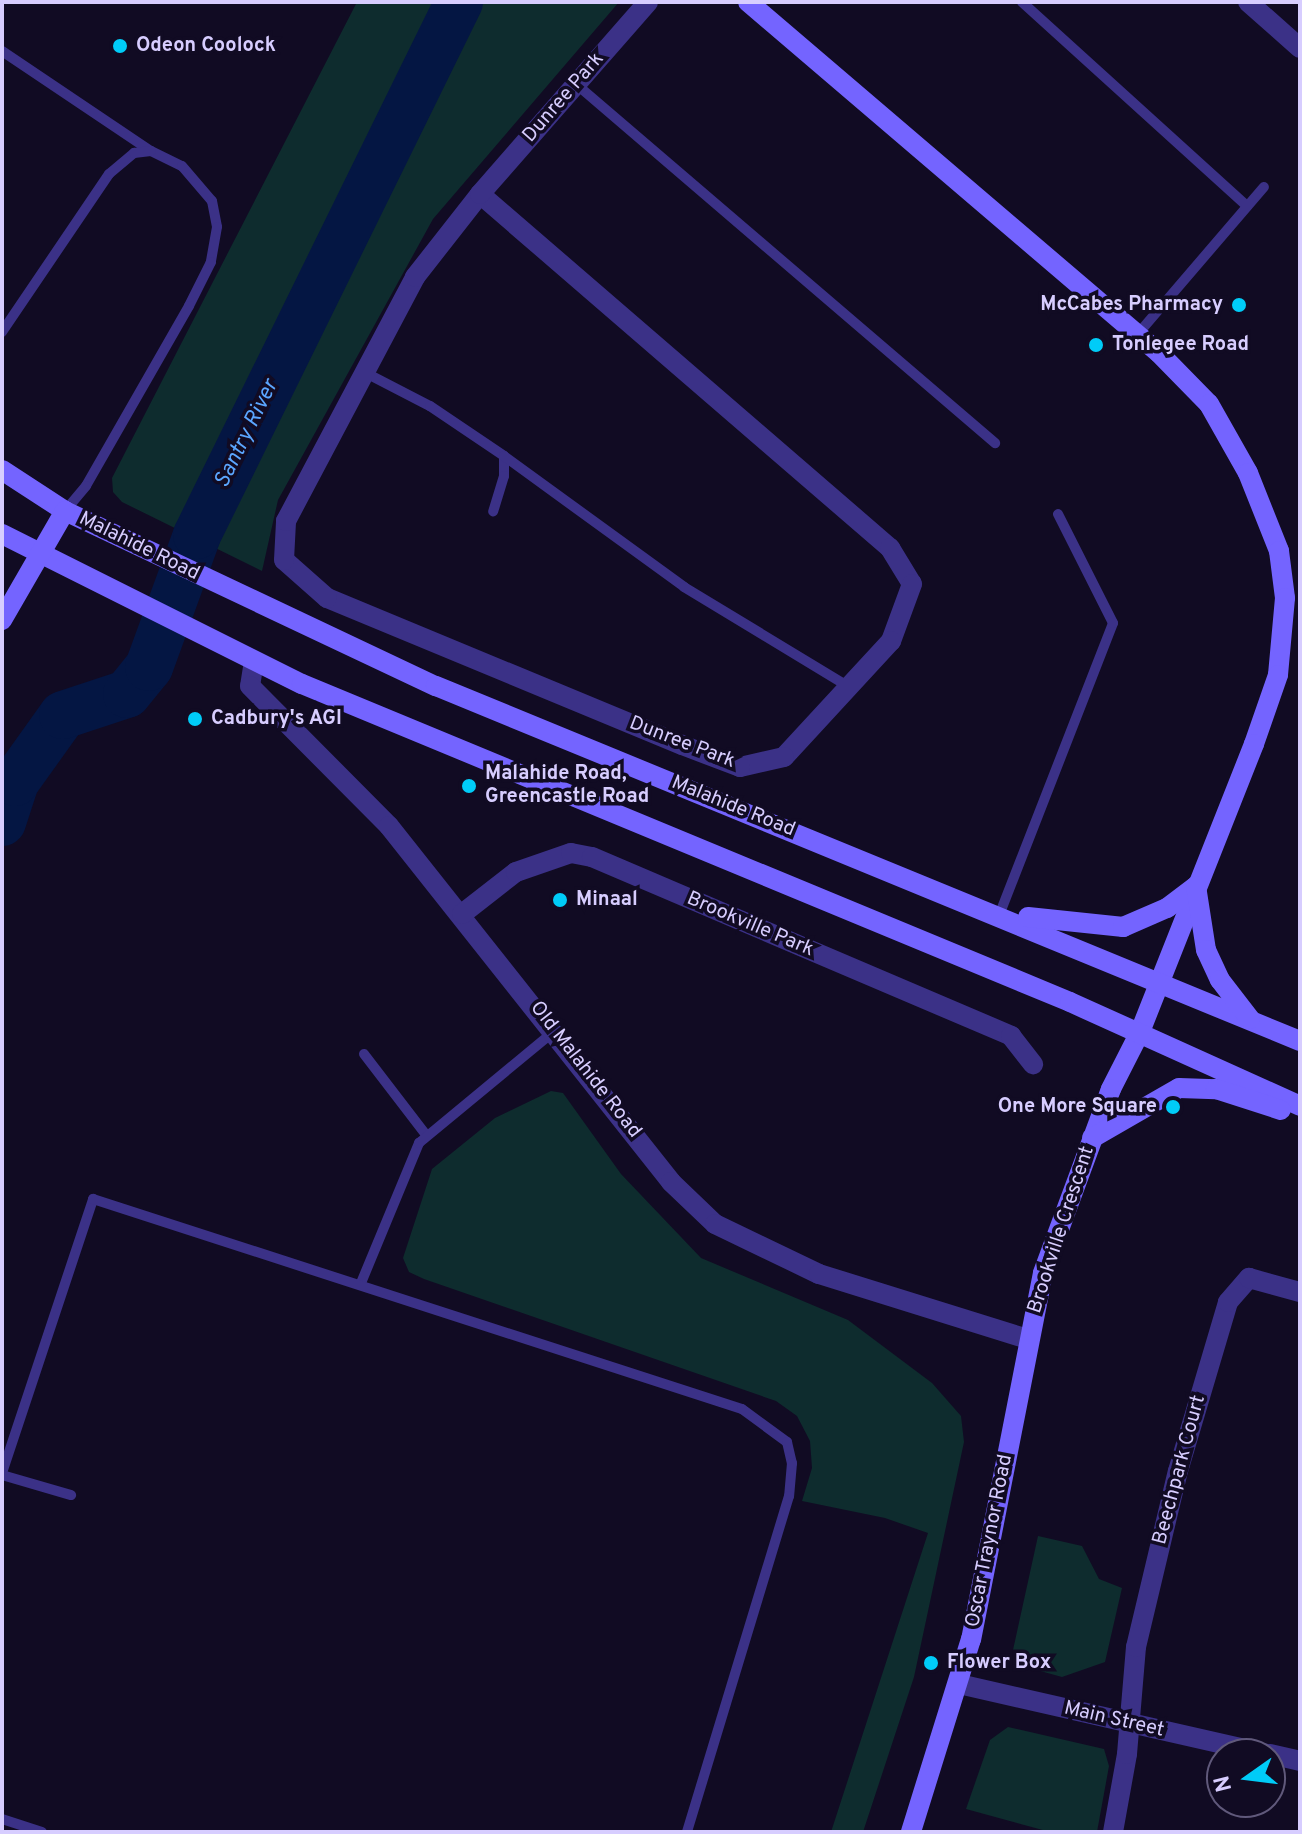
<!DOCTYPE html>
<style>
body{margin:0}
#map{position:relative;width:1302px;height:1834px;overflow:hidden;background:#110b23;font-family:Overpass,sans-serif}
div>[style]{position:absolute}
.green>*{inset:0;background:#0e2c2e}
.river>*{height:48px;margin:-24px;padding:0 24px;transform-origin:24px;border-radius:24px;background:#041643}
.lane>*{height:10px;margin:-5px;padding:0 5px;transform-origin:5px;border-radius:5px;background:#3b3187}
.street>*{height:20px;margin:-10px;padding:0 10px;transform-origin:10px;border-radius:10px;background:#3b3187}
.secondary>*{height:20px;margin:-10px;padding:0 10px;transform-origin:10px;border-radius:10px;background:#7464ff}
.dots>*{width:22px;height:22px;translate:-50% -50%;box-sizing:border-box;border:4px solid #110b23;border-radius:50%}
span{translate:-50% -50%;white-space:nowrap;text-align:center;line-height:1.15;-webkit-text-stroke:7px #110b23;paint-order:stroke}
.poi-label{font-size:20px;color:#d7cdff;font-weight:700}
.left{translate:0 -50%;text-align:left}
.right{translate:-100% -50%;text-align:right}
.street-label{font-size:20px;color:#d7cdff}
.water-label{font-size:22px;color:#5ba6ff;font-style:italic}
.frame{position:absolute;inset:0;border:4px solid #d7cdff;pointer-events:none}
.north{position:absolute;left:1206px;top:1738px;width:80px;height:80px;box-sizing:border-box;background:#110b23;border:2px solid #60597b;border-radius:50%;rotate:256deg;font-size:22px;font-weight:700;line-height:32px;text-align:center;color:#d7cdff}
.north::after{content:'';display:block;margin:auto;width:28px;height:36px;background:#00ccf8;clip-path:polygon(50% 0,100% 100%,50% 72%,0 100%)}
</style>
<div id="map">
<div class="green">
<i style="clip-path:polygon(357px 2px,619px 2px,433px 219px,278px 500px,262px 571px,122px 502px,113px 492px,112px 478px)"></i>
<i style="clip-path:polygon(551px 1091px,563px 1093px,621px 1174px,701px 1258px,848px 1320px,932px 1383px,961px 1416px,964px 1442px,914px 1677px,863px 1832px,831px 1832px,928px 1533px,885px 1518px,802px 1501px,812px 1468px,810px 1441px,797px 1416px,776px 1401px,424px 1279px,409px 1272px,403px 1258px,432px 1169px,495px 1118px)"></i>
<i style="clip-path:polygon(1038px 1536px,1082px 1546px,1099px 1579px,1122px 1588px,1105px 1662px,1062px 1677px,1022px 1666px,1013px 1650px)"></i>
<i style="clip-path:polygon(1008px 1727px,1104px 1749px,1109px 1766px,1097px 1832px,1050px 1832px,966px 1809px,990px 1740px)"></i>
</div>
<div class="river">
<i style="left:2px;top:822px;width:42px;rotate:-72deg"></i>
<i style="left:15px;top:782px;width:82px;rotate:-54.4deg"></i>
<i style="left:63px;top:715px;width:67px;rotate:-18.2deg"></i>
<i style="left:127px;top:694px;width:35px;rotate:-51deg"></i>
<i style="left:149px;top:667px;width:140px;rotate:-70deg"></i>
<i style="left:197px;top:535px;width:594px;rotate:-63.82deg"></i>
</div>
<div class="lane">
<i style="left:1022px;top:2px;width:304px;rotate:42.2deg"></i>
<i style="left:2px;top:51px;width:179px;rotate:33.9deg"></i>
<i style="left:151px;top:151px;width:34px;rotate:26deg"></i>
<i style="left:182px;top:166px;width:46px;rotate:49.4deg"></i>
<i style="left:212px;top:201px;width:26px;rotate:79deg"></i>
<i style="left:217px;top:227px;width:36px;rotate:100deg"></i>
<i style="left:211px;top:262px;width:49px;rotate:116.6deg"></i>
<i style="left:189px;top:306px;width:207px;rotate:119.8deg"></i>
<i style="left:86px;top:486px;width:33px;rotate:130deg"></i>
<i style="left:576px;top:84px;width:552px;rotate:40.59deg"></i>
<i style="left:2px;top:332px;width:191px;rotate:-55.9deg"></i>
<i style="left:109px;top:174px;width:33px;rotate:-40deg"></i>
<i style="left:134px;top:153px;width:17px;rotate:-7deg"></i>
<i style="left:1137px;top:335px;width:195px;rotate:-49.4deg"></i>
<i style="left:364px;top:372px;width:74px;rotate:27.3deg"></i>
<i style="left:430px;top:406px;width:89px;rotate:34deg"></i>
<i style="left:504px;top:456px;width:20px;rotate:90deg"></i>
<i style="left:504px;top:476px;width:37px;rotate:107deg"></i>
<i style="left:504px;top:456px;width:223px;rotate:36deg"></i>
<i style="left:684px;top:587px;width:193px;rotate:31.2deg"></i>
<i style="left:1000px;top:913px;width:311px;rotate:-68.7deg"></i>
<i style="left:1113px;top:623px;width:122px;rotate:-116.8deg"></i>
<i style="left:364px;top:1054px;width:103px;rotate:52.5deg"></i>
<i style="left:361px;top:1283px;width:152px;rotate:-67.5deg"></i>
<i style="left:419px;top:1143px;width:174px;rotate:-39.6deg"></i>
<i style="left:2px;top:1473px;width:289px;rotate:-71.6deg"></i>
<i style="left:93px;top:1199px;width:682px;rotate:17.93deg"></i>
<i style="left:742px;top:1409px;width:56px;rotate:36.3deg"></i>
<i style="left:787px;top:1442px;width:22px;rotate:77deg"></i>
<i style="left:792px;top:1463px;width:33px;rotate:95deg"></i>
<i style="left:789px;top:1496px;width:351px;rotate:106.9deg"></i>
<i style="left:2px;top:1475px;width:72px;rotate:16.2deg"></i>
<i style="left:2px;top:1819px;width:42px;rotate:18deg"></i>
</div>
<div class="street">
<i style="left:1248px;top:2px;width:69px;rotate:41.5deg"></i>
<i style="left:480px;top:194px;width:542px;rotate:40.81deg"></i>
<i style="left:890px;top:548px;width:42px;rotate:58.6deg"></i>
<i style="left:912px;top:584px;width:61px;rotate:110.2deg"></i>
<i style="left:891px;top:641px;width:158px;rotate:132.7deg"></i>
<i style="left:784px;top:757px;width:45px;rotate:167.2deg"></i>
<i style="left:740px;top:767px;width:62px;rotate:-159.2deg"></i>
<i style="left:682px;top:745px;width:384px;rotate:-157.5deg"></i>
<i style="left:327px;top:598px;width:57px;rotate:-138.5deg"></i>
<i style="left:284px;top:560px;width:39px;rotate:-87deg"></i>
<i style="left:286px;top:521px;width:276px;rotate:-62.1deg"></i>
<i style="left:415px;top:277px;width:105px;rotate:-51.9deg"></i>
<i style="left:480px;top:194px;width:255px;rotate:-48.8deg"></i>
<i style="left:254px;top:661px;width:25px;rotate:99deg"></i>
<i style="left:250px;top:686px;width:197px;rotate:45.2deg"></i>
<i style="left:389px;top:826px;width:454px;rotate:51.6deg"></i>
<i style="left:671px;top:1182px;width:61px;rotate:43.7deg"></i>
<i style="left:715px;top:1224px;width:115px;rotate:25.7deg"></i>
<i style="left:819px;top:1274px;width:219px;rotate:17.3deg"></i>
<i style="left:462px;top:914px;width:68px;rotate:-37.9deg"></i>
<i style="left:516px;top:872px;width:58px;rotate:-19.1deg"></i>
<i style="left:571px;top:853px;width:21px;rotate:11deg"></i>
<i style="left:592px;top:857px;width:456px;rotate:23.1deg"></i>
<i style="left:1011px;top:1036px;width:36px;rotate:52deg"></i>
<i style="left:959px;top:1684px;width:317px;rotate:12.8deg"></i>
<i style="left:1270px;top:1754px;width:31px;rotate:13deg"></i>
<i style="left:1113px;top:1832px;width:79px;rotate:-79.8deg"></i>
<i style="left:1127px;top:1754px;width:107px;rotate:-85.2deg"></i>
<i style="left:1136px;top:1647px;width:181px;rotate:-76.6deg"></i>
<i style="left:1178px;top:1471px;width:176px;rotate:-73.5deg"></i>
<i style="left:1228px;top:1302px;width:32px;rotate:-49deg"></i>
<i style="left:1249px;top:1278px;width:53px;rotate:15.4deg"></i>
</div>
<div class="secondary">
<i style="left:748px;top:2px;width:540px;rotate:40.5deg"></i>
<i style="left:1159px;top:353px;width:71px;rotate:45.6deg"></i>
<i style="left:1209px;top:404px;width:79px;rotate:60.5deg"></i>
<i style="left:1248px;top:473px;width:84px;rotate:68.3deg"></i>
<i style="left:1279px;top:551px;width:47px;rotate:82.7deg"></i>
<i style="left:1285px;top:598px;width:77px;rotate:95.2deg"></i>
<i style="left:1278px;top:675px;width:73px;rotate:109.2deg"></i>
<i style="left:1254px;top:744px;width:312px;rotate:111.6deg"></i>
<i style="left:1139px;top:1034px;width:62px;rotate:117deg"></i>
<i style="left:1111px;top:1089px;width:196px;rotate:110.3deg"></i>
<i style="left:1043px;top:1273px;width:373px;rotate:101.1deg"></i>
<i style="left:971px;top:1639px;width:202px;rotate:107.3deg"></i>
<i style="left:2px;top:470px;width:75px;rotate:33.1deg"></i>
<i style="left:65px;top:511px;width:410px;rotate:25.3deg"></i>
<i style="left:436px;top:686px;width:934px;rotate:22.34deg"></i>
<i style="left:2px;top:534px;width:335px;rotate:26.6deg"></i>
<i style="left:302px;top:684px;width:831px;rotate:22.49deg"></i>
<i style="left:1070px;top:1002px;width:252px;rotate:24.3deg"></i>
<i style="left:2px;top:620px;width:126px;rotate:-60deg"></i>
<i style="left:1028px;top:917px;width:96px;rotate:6deg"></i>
<i style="left:1123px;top:927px;width:48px;rotate:-23.4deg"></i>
<i style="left:1167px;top:908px;width:36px;rotate:-37deg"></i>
<i style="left:1196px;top:886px;width:65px;rotate:81.1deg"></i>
<i style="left:1206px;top:950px;width:33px;rotate:65deg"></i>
<i style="left:1220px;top:980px;width:49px;rotate:52.4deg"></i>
<i style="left:1092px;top:1138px;width:100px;rotate:-29.9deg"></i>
<i style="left:1179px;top:1088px;width:37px;rotate:2deg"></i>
<i style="left:1216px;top:1089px;width:68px;rotate:17.9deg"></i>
</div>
<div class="dots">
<i style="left:120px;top:46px;background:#00ccf8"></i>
<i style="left:1239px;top:305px;background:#00ccf8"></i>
<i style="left:1096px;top:345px;background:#00ccf8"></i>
<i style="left:195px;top:719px;background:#00ccf8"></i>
<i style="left:469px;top:786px;background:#00ccf8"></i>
<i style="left:560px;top:900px;background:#00ccf8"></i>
<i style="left:1173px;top:1107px;background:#00ccf8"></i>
<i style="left:931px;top:1663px;background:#00ccf8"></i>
</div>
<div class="poi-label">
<span class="left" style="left:136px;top:46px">Odeon Coolock</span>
<span class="right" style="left:1223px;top:305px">McCabes Pharmacy</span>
<span class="left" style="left:1112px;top:345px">Tonlegee Road</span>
<span class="left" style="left:211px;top:719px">Cadbury's AGI</span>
<span class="left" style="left:485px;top:786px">Malahide Road,<br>Greencastle Road</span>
<span class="left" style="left:576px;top:900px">Minaal</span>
<span class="right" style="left:1157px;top:1107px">One More Square</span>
<span class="left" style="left:947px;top:1663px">Flower Box</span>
</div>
<div class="street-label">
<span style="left:564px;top:98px;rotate:-49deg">Dunree Park</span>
<span style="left:139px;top:547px;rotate:26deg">Malahide Road</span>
<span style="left:682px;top:743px;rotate:21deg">Dunree Park</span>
<span style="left:733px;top:807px;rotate:22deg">Malahide Road</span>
<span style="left:750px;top:925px;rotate:23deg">Brookville Park</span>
<span style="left:585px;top:1070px;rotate:52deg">Old Malahide Road</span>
<span style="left:1062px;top:1230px;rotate:-72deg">Brookville Crescent</span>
<span style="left:1180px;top:1470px;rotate:-75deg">Beechpark Court</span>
<span style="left:990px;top:1541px;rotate:-79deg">Oscar Traynor Road</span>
<span style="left:1114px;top:1720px;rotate:13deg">Main Street</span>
</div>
<div class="water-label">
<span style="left:247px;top:434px;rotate:-64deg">Santry River</span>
</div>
<div class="frame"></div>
<div class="north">N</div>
</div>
